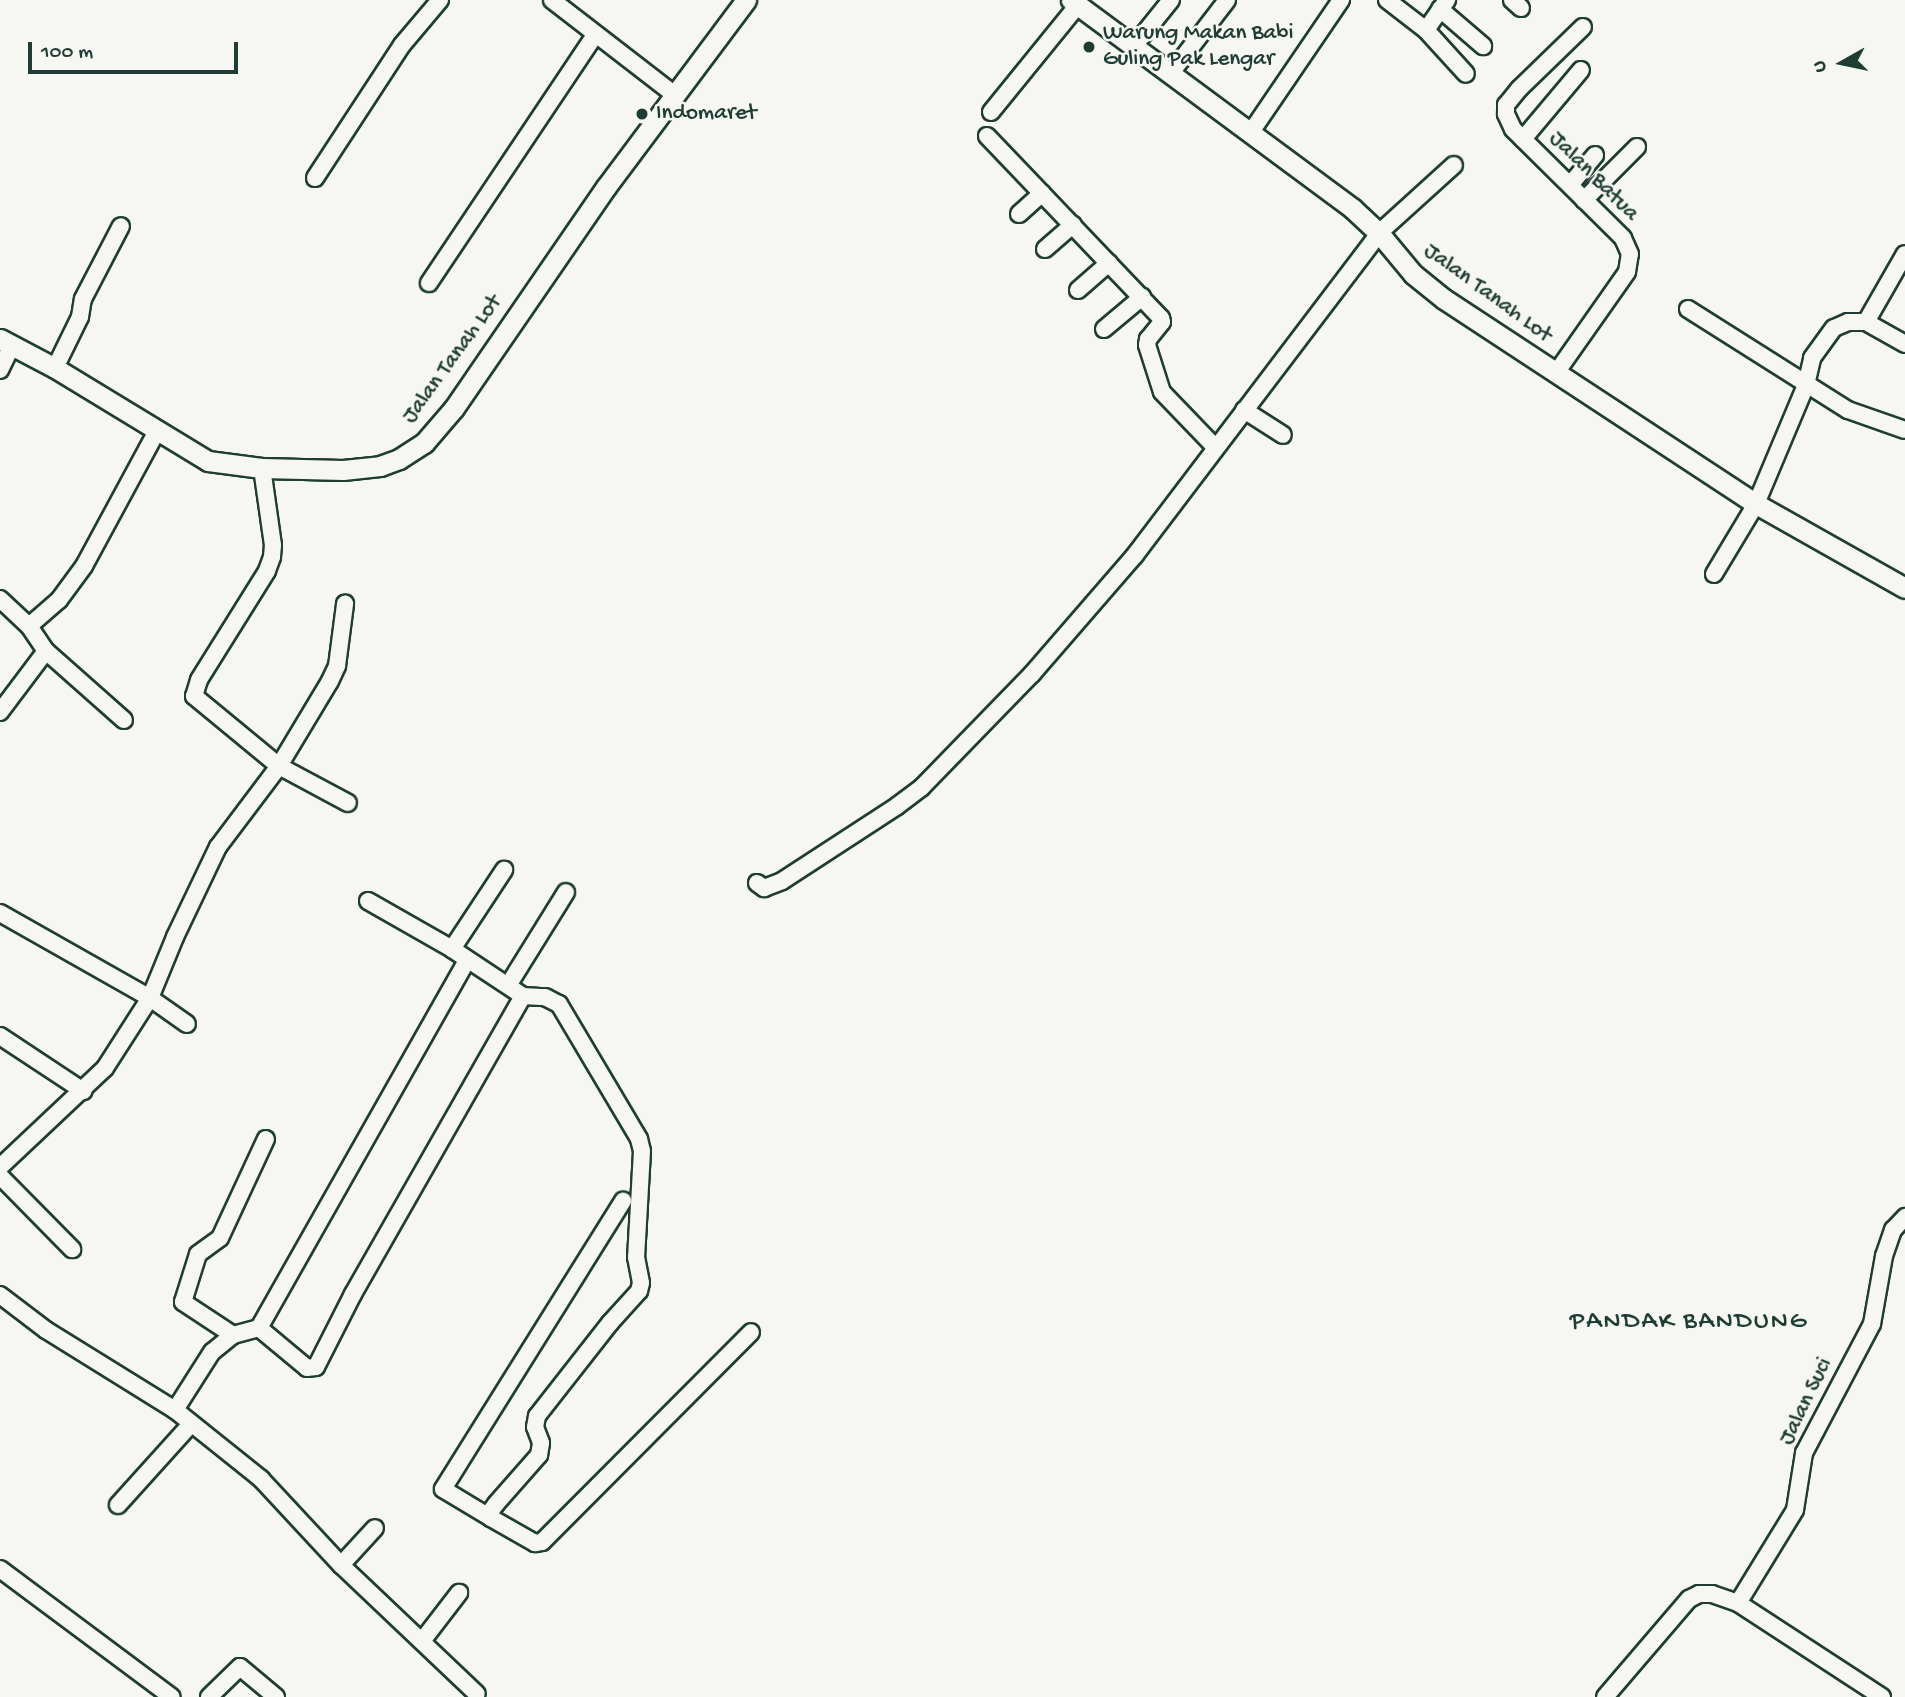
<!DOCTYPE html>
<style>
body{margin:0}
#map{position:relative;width:1905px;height:1697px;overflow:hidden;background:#f6f6f2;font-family:"Gochi Hand",sans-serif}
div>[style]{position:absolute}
.roads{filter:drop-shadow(2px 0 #1f3d34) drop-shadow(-2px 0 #1f3d34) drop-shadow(0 2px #1f3d34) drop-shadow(0 -2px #1f3d34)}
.minor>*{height:16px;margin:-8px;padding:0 8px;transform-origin:8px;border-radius:8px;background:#f6f6f2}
.major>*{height:19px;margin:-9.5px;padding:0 9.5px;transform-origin:9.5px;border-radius:9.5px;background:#f6f6f2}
.dots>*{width:19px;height:19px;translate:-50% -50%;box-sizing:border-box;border:4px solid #f6f6f2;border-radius:50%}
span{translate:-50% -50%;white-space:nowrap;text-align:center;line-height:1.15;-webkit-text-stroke:5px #f6f6f2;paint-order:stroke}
.poi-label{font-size:23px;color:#1f3d34}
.left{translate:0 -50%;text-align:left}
.street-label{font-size:23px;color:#1f3d34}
.quarter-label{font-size:26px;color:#1f3d34;letter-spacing:2px}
.north{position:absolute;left:1807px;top:28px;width:70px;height:70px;-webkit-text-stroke:5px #f6f6f2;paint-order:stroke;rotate:261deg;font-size:19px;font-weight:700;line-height:28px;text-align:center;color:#1f3d34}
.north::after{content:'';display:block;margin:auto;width:24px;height:32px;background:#1f3d34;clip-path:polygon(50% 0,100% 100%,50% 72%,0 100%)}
.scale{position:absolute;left:28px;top:42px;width:210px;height:32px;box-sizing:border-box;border:4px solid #1f3d34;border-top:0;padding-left:9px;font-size:21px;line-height:24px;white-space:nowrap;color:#1f3d34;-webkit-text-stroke:5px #f6f6f2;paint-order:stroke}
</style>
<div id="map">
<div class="roads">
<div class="minor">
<i style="left:552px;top:0;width:157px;rotate:37.7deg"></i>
<i style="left:1387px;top:0;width:49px;rotate:37.6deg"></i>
<i style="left:1426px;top:30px;width:37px;rotate:-55deg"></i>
<i style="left:1512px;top:0;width:12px;rotate:42deg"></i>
<i style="left:1440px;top:9px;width:57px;rotate:40.7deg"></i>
<i style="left:1426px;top:30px;width:59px;rotate:47.7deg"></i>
<i style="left:1134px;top:46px;width:59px;rotate:-51.2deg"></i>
<i style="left:1171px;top:73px;width:92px;rotate:-52.5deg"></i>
<i style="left:991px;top:112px;width:138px;rotate:-50.9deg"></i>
<i style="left:1251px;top:132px;width:160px;rotate:-55.7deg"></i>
<i style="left:987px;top:136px;width:252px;rotate:46.3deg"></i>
<i style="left:1161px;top:318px;width:4px;rotate:76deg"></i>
<i style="left:1162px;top:322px;width:22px;rotate:129deg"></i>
<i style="left:1148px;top:339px;width:6px;rotate:99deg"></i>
<i style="left:1147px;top:345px;width:49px;rotate:72.3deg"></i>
<i style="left:1162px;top:392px;width:76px;rotate:46.1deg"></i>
<i style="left:1523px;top:139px;width:90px;rotate:-50deg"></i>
<i style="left:315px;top:178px;width:159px;rotate:-56.8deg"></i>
<i style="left:402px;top:45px;width:59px;rotate:-49.8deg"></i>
<i style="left:1570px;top:185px;width:39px;rotate:-50deg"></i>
<i style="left:1584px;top:200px;width:75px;rotate:-45deg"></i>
<i style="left:1019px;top:214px;width:31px;rotate:-42deg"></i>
<i style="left:1045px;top:249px;width:37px;rotate:-41deg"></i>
<i style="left:429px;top:283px;width:298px;rotate:-56.2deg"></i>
<i style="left:1078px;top:290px;width:41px;rotate:-41.1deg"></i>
<i style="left:1688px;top:309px;width:189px;rotate:32.3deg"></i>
<i style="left:1848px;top:410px;width:60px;rotate:19.3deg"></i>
<i style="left:1866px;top:322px;width:78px;rotate:-60.2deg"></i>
<i style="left:1104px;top:329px;width:50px;rotate:-40.1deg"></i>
<i style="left:55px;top:368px;width:57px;rotate:-63.9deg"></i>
<i style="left:80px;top:317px;width:18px;rotate:-81deg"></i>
<i style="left:83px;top:299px;width:82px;rotate:-62.5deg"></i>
<i style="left:0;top:370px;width:28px;rotate:-64deg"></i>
<i style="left:1556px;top:373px;width:123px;rotate:-54.9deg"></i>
<i style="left:1627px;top:272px;width:18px;rotate:-81deg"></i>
<i style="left:1630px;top:254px;width:17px;rotate:-114deg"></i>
<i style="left:1623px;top:238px;width:155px;rotate:-135.3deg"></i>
<i style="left:1513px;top:129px;width:17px;rotate:-115deg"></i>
<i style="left:1506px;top:114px;width:9px;rotate:-90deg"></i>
<i style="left:1506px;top:105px;width:21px;rotate:-51deg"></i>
<i style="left:1519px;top:89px;width:89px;rotate:-44.1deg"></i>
<i style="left:1244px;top:410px;width:46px;rotate:32.7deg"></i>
<i style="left:262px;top:468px;width:78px;rotate:81.9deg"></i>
<i style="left:273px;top:545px;width:12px;rotate:95deg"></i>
<i style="left:272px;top:557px;width:15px;rotate:110deg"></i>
<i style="left:267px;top:571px;width:128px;rotate:122deg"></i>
<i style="left:199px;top:680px;width:17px;rotate:107deg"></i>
<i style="left:194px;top:696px;width:110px;rotate:39.5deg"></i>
<i style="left:279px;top:766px;width:78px;rotate:28.2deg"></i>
<i style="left:1714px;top:574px;width:82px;rotate:-59deg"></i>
<i style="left:1756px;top:504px;width:129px;rotate:-67.2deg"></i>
<i style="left:1806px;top:385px;width:28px;rotate:-77deg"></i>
<i style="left:1812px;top:358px;width:37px;rotate:-54deg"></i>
<i style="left:1834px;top:328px;width:15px;rotate:-23deg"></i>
<i style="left:1848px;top:322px;width:18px"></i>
<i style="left:1866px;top:322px;width:45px;rotate:29.4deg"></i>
<i style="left:0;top:599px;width:40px;rotate:43deg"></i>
<i style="left:29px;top:626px;width:30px;rotate:56deg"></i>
<i style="left:46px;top:651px;width:104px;rotate:41.5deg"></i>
<i style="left:29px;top:626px;width:40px;rotate:-41deg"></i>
<i style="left:59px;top:600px;width:42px;rotate:-53.7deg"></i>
<i style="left:84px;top:566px;width:153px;rotate:-61.6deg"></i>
<i style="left:0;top:712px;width:76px;rotate:-53deg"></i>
<i style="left:757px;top:883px;width:9px;rotate:36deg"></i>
<i style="left:764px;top:888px;width:19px;rotate:-21deg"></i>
<i style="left:782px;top:881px;width:137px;rotate:-33.1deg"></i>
<i style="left:897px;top:806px;width:31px;rotate:-37deg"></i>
<i style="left:922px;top:787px;width:158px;rotate:-45.8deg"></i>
<i style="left:1032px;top:674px;width:157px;rotate:-49.1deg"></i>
<i style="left:1135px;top:555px;width:404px;rotate:-52.8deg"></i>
<i style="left:1379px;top:233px;width:101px;rotate:-42.2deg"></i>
<i style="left:368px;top:901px;width:97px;rotate:29.7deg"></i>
<i style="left:452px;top:949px;width:85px;rotate:33.5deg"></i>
<i style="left:523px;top:996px;width:22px;rotate:3deg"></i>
<i style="left:545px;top:997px;width:16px;rotate:27deg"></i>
<i style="left:559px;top:1004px;width:157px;rotate:59.3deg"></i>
<i style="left:639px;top:1139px;width:12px;rotate:76deg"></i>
<i style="left:642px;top:1151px;width:106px;rotate:93.2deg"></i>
<i style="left:636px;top:1257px;width:26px;rotate:79deg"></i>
<i style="left:641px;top:1283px;width:8px;rotate:104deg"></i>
<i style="left:639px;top:1291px;width:43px;rotate:132.2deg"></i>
<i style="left:610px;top:1323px;width:118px;rotate:128.1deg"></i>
<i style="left:537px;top:1416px;width:11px;rotate:100deg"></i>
<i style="left:535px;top:1427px;width:17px;rotate:69deg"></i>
<i style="left:541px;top:1443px;width:12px;rotate:99deg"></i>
<i style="left:539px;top:1455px;width:65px;rotate:131.3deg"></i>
<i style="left:496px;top:1504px;width:10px;rotate:127deg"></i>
<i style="left:490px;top:1512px;width:6px;rotate:81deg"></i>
<i style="left:491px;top:1518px;width:51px;rotate:29.6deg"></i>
<i style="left:535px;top:1543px;width:7px;rotate:-8deg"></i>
<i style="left:542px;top:1542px;width:296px;rotate:-45.1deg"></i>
<i style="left:0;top:913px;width:172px;rotate:29.5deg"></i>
<i style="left:150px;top:998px;width:45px;rotate:35.1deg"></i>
<i style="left:452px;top:949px;width:95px;rotate:-56.6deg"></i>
<i style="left:509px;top:984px;width:108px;rotate:-58.2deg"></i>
<i style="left:0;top:1036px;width:100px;rotate:33.5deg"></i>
<i style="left:0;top:1167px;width:144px;rotate:-43.3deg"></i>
<i style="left:105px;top:1068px;width:83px;rotate:-57.3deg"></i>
<i style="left:150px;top:998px;width:66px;rotate:-67.7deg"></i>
<i style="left:175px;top:937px;width:100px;rotate:-64.5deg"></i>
<i style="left:218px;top:847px;width:101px;rotate:-53deg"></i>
<i style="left:279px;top:766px;width:99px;rotate:-59deg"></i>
<i style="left:330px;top:681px;width:17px;rotate:-65deg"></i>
<i style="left:337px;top:666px;width:63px;rotate:-82.6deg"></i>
<i style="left:0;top:1176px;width:103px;rotate:45.4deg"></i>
<i style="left:0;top:1295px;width:58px;rotate:37.3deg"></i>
<i style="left:46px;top:1330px;width:152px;rotate:31.8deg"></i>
<i style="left:175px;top:1410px;width:110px;rotate:38.7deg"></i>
<i style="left:261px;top:1479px;width:117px;rotate:47.1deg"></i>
<i style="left:341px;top:1565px;width:187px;rotate:43.5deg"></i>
<i style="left:259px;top:1328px;width:62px;rotate:39.8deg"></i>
<i style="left:307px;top:1368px;width:9px;rotate:-6deg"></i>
<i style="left:316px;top:1367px;width:82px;rotate:-63.1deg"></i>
<i style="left:353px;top:1294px;width:343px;rotate:-60.3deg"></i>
<i style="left:233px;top:1335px;width:60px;rotate:-146.6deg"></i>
<i style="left:183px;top:1302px;width:50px;rotate:-72.6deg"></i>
<i style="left:198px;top:1254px;width:27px;rotate:-36deg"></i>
<i style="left:220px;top:1238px;width:109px;rotate:-65.1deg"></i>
<i style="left:175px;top:1410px;width:69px;rotate:-57.5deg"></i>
<i style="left:212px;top:1352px;width:27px;rotate:-39deg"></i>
<i style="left:233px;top:1335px;width:27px;rotate:-15deg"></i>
<i style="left:259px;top:1328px;width:423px;rotate:-60.5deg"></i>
<i style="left:118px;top:1505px;width:109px;rotate:-48deg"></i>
<i style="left:491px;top:1518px;width:56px;rotate:-148.9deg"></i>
<i style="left:443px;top:1489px;width:340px;rotate:-58deg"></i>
<i style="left:341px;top:1565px;width:50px;rotate:-47.4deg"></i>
<i style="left:0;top:1569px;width:214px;rotate:36.7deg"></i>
<i style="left:1738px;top:1603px;width:109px;rotate:-58.5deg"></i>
<i style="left:1795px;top:1510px;width:58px;rotate:-81deg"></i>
<i style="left:1804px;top:1453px;width:146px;rotate:-62.2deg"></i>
<i style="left:1872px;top:1324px;width:69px;rotate:-80deg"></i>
<i style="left:1884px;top:1256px;width:28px;rotate:-71deg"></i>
<i style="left:1893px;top:1230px;width:18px;rotate:-47deg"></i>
<i style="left:422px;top:1641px;width:61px;rotate:-52.4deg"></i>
<i style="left:209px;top:1697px;width:43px;rotate:-44.1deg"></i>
<i style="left:240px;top:1667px;width:47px;rotate:39.8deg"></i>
<i style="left:1605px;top:1697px;width:129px;rotate:-49.4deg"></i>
<i style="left:1689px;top:1599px;width:11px;rotate:-27deg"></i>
<i style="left:1699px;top:1594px;width:13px"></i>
<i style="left:1712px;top:1594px;width:28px;rotate:19deg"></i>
<i style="left:1738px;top:1603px;width:172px;rotate:33.1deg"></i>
</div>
<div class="major">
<i style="left:1071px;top:0;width:350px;rotate:36.5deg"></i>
<i style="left:1352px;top:208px;width:37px;rotate:43deg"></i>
<i style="left:1379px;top:233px;width:53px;rotate:50.3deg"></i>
<i style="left:1413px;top:274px;width:40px;rotate:39deg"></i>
<i style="left:1444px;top:299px;width:373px;rotate:33.3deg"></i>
<i style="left:1756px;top:504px;width:171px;rotate:29.4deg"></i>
<i style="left:0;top:339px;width:62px;rotate:27.8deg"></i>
<i style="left:55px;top:368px;width:179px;rotate:31.3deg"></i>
<i style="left:208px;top:461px;width:54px;rotate:7.4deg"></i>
<i style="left:262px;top:468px;width:81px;rotate:1.4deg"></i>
<i style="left:343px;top:470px;width:37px;rotate:-6deg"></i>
<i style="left:380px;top:466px;width:20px;rotate:-20deg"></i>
<i style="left:399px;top:459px;width:30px;rotate:-33deg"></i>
<i style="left:424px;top:443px;width:46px;rotate:-49.4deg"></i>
<i style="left:454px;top:408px;width:268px;rotate:-55.5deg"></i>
<i style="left:606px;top:187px;width:234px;rotate:-53.2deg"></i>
</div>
</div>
<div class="dots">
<i style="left:1089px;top:47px;background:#1f3d34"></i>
<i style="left:642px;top:114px;background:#1f3d34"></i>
</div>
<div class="poi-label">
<span class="left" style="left:1103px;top:47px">Warung Makan Babi<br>Guling Pak Lengar</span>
<span class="left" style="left:656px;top:114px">Indomaret</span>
</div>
<div class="street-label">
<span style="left:1593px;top:177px;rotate:45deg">Jalan Batua</span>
<span style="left:1487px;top:294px;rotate:36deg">Jalan Tanah Lot</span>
<span style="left:453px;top:360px;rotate:-54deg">Jalan Tanah Lot</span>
<span style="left:1807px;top:1402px;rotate:-64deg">Jalan Suci</span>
</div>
<div class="quarter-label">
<span style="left:1689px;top:1323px">PANDAK BANDUNG</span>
</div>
<div class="north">U</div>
<div class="scale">100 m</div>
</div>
